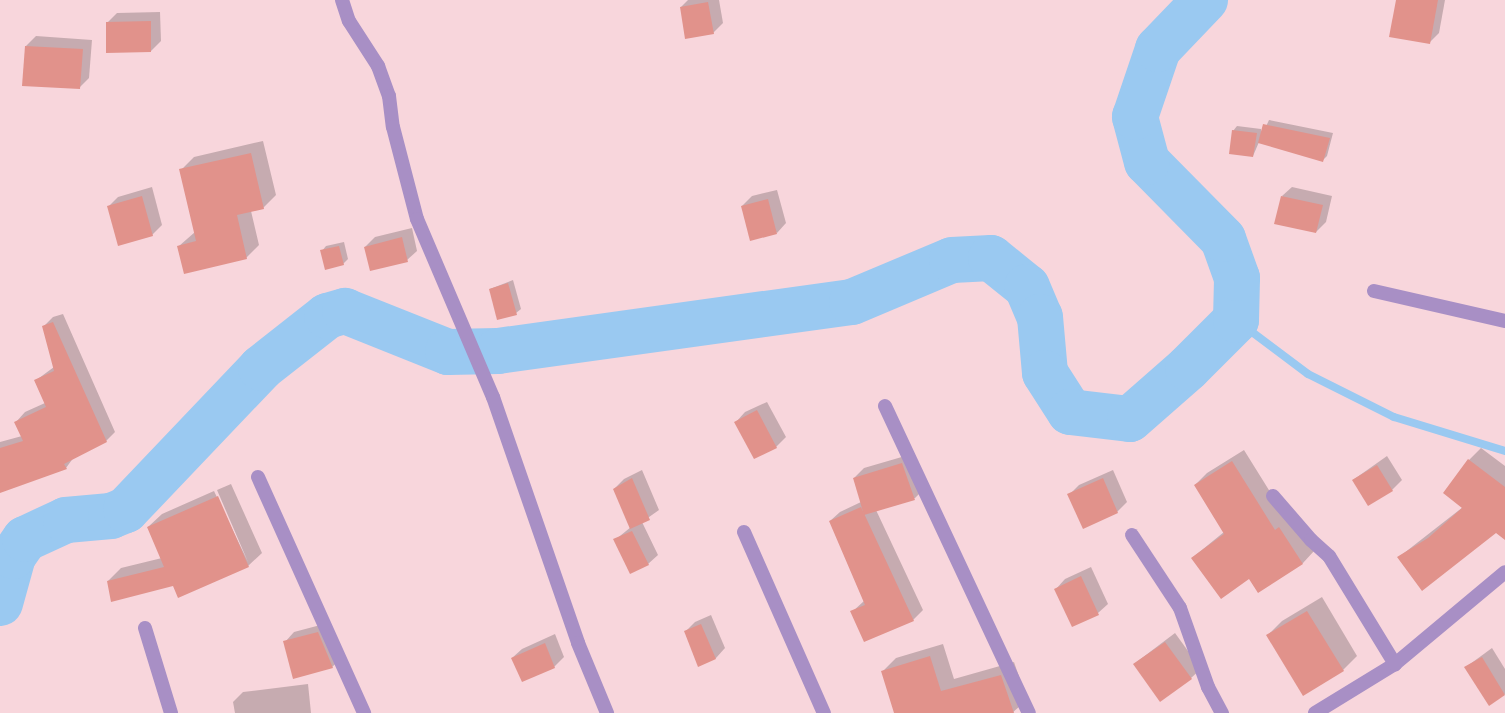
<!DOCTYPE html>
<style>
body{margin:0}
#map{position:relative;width:1505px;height:713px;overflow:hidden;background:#f8d6dc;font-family:Barlow,sans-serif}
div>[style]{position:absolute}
.shadow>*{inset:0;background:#0003}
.stream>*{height:8px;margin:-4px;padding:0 4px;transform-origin:4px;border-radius:4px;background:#9ac9f1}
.river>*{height:46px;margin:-23px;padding:0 23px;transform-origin:23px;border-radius:23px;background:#9ac9f1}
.building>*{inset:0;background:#e1928b}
.minor>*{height:14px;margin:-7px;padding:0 7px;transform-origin:7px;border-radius:7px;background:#a88fc5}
span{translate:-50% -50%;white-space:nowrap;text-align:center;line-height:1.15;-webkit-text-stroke:4px #fff;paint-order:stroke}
</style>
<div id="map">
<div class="shadow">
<i style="clip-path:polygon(688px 0,719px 0,723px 23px,713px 33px,681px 7px)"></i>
<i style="clip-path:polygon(1397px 0,1445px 0,1439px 33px,1429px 43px)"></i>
<i style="clip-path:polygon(160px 12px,161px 41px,151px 51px,107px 23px,117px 13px)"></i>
<i style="clip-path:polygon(36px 36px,92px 40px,89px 78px,80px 87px,26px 46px)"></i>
<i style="clip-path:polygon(1269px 120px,1333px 133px,1327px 156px,1323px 160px,1259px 142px,1253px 156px,1233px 131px,1237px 126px,1261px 129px,1262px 135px)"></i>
<i style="clip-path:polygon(263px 141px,276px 195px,263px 208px,251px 211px,259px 245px,246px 258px,179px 246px,195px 232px,181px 170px,194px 157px)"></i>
<i style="clip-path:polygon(152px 187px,162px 225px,152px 235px,108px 207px,118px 197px)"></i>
<i style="clip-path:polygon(1292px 187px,1332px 196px,1326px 222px,1316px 232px,1282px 196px)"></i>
<i style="clip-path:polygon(777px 190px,786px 223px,777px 233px,742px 206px,752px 196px)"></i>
<i style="clip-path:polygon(412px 228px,417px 251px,407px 260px,365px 247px,375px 237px)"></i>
<i style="clip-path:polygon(344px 242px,348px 259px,343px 264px,322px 251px,326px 246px)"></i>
<i style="clip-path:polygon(513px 280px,521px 309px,516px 313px,490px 289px)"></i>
<i style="clip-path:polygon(63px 314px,115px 432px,106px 441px,74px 457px,66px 468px,0 491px,0 442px,22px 436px,16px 422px,25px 412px,45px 403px,35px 381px,54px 367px,43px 327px,53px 317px)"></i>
<i style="clip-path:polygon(767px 402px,786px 437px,776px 447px,736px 422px,745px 412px)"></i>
<i style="clip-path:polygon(1481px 448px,1505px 466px,1505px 534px,1496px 531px,1399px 557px,1463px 507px,1469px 460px)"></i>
<i style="clip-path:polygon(1244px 450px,1287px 519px,1314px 551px,1303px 563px,1258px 592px,1249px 577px,1192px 558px,1224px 532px,1195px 485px,1207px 473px)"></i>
<i style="clip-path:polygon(912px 454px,924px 489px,915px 498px,876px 510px,923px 610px,913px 620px,852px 612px,864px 601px,830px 521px,840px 512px,861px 502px,854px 478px,864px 468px)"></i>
<i style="clip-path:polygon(1387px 456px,1402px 480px,1392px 490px,1353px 480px)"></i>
<i style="clip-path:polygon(642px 470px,659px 510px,642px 522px,658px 555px,648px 564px,615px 540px,631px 527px,614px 489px,624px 479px)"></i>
<i style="clip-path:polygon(1113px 470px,1127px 502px,1117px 512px,1069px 495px,1079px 485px)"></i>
<i style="clip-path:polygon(231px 484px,262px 553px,248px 566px,173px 585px,108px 581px,121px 568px,162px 558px,148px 527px,162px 514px,214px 491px,248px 562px,217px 490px)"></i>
<i style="clip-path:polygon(1091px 567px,1108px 604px,1098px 613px,1073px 625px,1056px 589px,1065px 579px)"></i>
<i style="clip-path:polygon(1322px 597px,1357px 656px,1343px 670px,1268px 635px,1282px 621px)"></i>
<i style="clip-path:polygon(711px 615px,725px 648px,716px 658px,699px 665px,685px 632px,695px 622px)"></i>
<i style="clip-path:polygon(328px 623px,342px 658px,332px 667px,285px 642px,294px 632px)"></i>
<i style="clip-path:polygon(1175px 633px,1201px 669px,1191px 678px,1134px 664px)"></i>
<i style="clip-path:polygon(555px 634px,564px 657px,554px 667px,512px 658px,522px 649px)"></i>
<i style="clip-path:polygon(943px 644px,954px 679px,1014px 662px,1027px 700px,1012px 713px,895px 713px,883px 671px,896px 658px)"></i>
<i style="clip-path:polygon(1492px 648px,1505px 669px,1505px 694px,1489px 704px,1466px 667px)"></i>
<i style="clip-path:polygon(308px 684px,311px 713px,235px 713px,233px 702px,243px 692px)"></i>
</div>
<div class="stream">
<i style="left:1236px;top:320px;width:90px;rotate:36.9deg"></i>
<i style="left:1308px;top:374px;width:96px;rotate:26.6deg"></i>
<i style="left:1394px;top:417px;width:116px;rotate:17deg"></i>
</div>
<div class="river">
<i style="left:0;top:603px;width:49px;rotate:-74.5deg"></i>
<i style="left:13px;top:556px;width:21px;rotate:-55deg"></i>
<i style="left:25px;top:539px;width:45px;rotate:-24.9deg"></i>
<i style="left:66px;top:520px;width:45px;rotate:-5.1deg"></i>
<i style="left:111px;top:516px;width:16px;rotate:-22deg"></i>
<i style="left:126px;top:510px;width:196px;rotate:-46.4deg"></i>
<i style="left:261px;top:368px;width:84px;rotate:-38.2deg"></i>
<i style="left:327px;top:316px;width:19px;rotate:-16deg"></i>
<i style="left:345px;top:311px;width:111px;rotate:21.7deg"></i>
<i style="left:448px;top:352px;width:50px;rotate:-1.1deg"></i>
<i style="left:498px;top:351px;width:357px;rotate:-7.9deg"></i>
<i style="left:852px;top:302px;width:108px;rotate:-22.8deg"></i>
<i style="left:952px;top:260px;width:39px;rotate:-3deg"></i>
<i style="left:991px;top:258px;width:46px;rotate:38.9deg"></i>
<i style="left:1027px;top:287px;width:33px;rotate:67deg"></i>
<i style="left:1040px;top:317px;width:56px;rotate:84.9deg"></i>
<i style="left:1045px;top:373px;width:46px;rotate:57.3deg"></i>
<i style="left:1070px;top:412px;width:60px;rotate:6.7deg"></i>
<i style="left:1130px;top:419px;width:77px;rotate:-41.3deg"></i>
<i style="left:1188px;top:368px;width:68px;rotate:-45deg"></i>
<i style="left:1236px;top:320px;width:42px;rotate:-88.6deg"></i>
<i style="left:1237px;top:278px;width:41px;rotate:-109.7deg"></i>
<i style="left:1223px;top:239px;width:108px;rotate:-134.6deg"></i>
<i style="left:1147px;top:162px;width:47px;rotate:-104.9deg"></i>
<i style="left:1135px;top:117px;width:72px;rotate:-71.3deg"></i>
<i style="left:1158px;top:49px;width:68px;rotate:-46.2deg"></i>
</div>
<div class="building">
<i style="clip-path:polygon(1396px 0,1438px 0,1430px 44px,1389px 37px)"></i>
<i style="clip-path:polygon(708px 2px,714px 34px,685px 39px,680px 7px)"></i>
<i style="clip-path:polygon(151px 21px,151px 52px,106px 53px,106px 22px)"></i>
<i style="clip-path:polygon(25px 46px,83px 49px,80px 89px,22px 86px)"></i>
<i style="clip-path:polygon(1263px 124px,1330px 138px,1323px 162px,1258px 143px)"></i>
<i style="clip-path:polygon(1232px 130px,1257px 133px,1253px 157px,1229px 154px)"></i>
<i style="clip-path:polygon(251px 153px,264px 209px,237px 215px,247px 259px,184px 274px,177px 246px,196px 241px,179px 169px)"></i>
<i style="clip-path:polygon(142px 196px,153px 236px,118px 246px,107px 206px)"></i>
<i style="clip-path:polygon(1281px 196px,1323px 205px,1316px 233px,1274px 224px)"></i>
<i style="clip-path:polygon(768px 199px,777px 234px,750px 241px,741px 206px)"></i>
<i style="clip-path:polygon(402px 237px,408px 262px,370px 271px,364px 247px)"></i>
<i style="clip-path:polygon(339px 246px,344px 265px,325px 270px,320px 250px)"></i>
<i style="clip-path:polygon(508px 283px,517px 315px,497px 320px,489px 289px)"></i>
<i style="clip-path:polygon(53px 322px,107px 442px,64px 464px,67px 469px,0 493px,0 448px,23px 441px,14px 422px,46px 407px,34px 380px,54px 371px,42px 326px)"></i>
<i style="clip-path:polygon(757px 410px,777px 448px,754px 459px,734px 422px)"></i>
<i style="clip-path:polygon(1468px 459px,1505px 487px,1505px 540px,1496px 533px,1422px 591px,1397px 557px,1428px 538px,1462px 508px,1443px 493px)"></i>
<i style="clip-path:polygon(1232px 461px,1275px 530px,1279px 527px,1303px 564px,1258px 593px,1249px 579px,1221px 599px,1191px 558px,1224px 534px,1194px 485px)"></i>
<i style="clip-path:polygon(902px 463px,915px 500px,864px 515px,853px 478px)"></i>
<i style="clip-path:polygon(1377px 465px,1393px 491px,1368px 506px,1352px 480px)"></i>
<i style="clip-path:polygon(632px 478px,650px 520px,630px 529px,613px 489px)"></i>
<i style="clip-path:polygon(1103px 478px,1118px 513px,1083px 529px,1067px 494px)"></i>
<i style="clip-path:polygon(218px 496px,249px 567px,178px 598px,173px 586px,111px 602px,107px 581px,164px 567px,147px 527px)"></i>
<i style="clip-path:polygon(861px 507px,914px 621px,864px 642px,850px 611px,865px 605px,829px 521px)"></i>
<i style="clip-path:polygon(632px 531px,649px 565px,630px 574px,613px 539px)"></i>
<i style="clip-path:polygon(1081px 576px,1099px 615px,1072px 627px,1054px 589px)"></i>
<i style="clip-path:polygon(1307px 611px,1344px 671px,1303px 696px,1266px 635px)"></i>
<i style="clip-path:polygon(701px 624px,716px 659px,698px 667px,684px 631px)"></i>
<i style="clip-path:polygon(318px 632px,333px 668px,293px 679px,283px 641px)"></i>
<i style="clip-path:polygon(1165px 642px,1192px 679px,1160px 702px,1133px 664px)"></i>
<i style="clip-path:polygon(545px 643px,555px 668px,522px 682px,511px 658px)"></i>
<i style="clip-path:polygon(930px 656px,941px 691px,1001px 675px,1014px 713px,894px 713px,881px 671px)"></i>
<i style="clip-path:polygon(1482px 657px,1505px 695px,1489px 706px,1464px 667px)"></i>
</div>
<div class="minor">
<i style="left:342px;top:0;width:22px;rotate:72deg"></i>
<i style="left:349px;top:21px;width:54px;rotate:57.2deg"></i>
<i style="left:378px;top:66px;width:32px;rotate:70deg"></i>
<i style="left:389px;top:96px;width:31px;rotate:83deg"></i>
<i style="left:393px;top:127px;width:95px;rotate:75.4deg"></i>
<i style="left:417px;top:219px;width:194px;rotate:66.9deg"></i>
<i style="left:493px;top:397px;width:260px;rotate:70.9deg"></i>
<i style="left:578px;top:643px;width:76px;rotate:67.5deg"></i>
<i style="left:1374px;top:291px;width:134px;rotate:12.9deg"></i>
<i style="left:885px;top:406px;width:339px;rotate:64.9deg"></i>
<i style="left:258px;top:477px;width:259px;rotate:65.8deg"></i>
<i style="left:1273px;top:496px;width:58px;rotate:49.2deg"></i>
<i style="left:1311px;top:540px;width:24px;rotate:42deg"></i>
<i style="left:1329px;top:556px;width:127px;rotate:58.6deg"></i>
<i style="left:744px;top:532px;width:198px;rotate:66.2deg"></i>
<i style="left:1132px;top:535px;width:87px;rotate:56.7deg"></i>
<i style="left:1180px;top:608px;width:84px;rotate:70.5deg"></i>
<i style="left:1208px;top:687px;width:30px;rotate:62deg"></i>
<i style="left:145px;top:628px;width:89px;rotate:73deg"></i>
<i style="left:1315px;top:713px;width:94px;rotate:-31.5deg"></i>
<i style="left:1395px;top:664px;width:143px;rotate:-39.9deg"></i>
</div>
</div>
